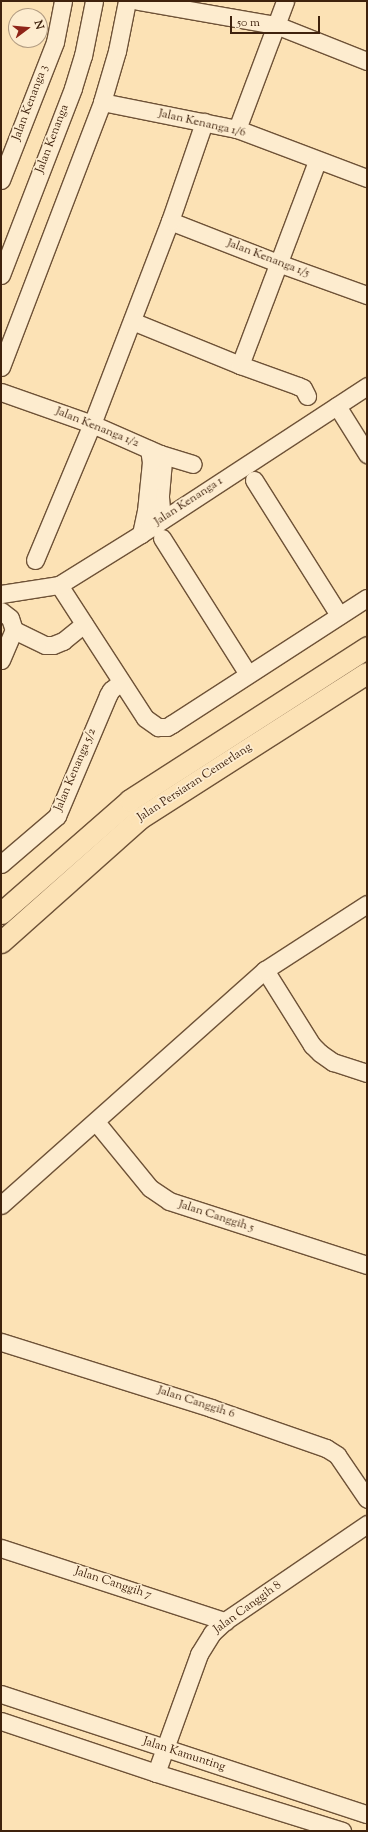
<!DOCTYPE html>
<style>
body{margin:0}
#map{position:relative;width:368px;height:1832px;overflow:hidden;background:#fce2b5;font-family:"Sorts Mill Goudy",serif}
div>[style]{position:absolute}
.roads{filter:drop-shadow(1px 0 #6e5237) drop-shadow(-1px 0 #6e5237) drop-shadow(0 1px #6e5237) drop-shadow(0 -1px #6e5237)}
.minor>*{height:17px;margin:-8.5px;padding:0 8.5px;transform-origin:8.5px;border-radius:8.5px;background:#fdeccf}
.major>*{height:21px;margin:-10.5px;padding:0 10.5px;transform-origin:10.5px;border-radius:10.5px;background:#fce2b5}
span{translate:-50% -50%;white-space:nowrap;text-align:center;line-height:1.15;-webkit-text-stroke:3.5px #fdeccf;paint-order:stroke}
.street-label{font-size:12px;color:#3f220d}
.frame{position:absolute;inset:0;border:2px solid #3f220d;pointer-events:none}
.north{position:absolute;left:8px;top:8px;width:40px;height:40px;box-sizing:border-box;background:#fdeccf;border:1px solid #b19b81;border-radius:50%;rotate:74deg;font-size:11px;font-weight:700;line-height:16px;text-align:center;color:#3f220d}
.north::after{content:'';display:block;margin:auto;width:14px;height:18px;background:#8f2418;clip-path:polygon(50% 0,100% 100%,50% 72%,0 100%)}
.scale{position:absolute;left:230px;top:16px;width:90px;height:18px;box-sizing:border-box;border:2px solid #3f220d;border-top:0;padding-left:5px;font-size:12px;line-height:14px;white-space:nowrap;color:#3f220d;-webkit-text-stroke:3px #fdeccf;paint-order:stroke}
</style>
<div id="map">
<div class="roads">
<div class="minor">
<i style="left:138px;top:1px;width:140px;rotate:9.9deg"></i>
<i style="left:276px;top:25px;width:98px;rotate:21.6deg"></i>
<i style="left:102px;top:102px;width:138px;rotate:11.3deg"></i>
<i style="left:237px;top:129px;width:139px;rotate:20.7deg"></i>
<i style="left:237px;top:129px;width:137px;rotate:-69.4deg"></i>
<i style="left:1px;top:180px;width:148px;rotate:-68.6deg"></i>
<i style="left:55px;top:42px;width:42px;rotate:-79deg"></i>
<i style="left:170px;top:221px;width:116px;rotate:21.3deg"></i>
<i style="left:278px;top:263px;width:95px;rotate:19.8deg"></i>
<i style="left:1px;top:275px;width:200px;rotate:-68.9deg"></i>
<i style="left:73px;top:88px;width:34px;rotate:-73deg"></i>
<i style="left:83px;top:56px;width:56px;rotate:-78.7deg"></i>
<i style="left:132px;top:321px;width:117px;rotate:22.2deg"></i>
<i style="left:240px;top:365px;width:62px;rotate:19.9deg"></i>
<i style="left:298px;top:386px;width:5px;rotate:22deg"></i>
<i style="left:303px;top:388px;width:9px;rotate:63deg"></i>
<i style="left:240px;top:365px;width:218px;rotate:-69.3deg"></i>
<i style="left:1px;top:367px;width:284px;rotate:-69.1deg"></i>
<i style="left:102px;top:102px;width:53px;rotate:-73.6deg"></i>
<i style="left:117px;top:51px;width:51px;rotate:-78.7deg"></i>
<i style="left:1px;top:392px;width:96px;rotate:19.4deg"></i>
<i style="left:92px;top:424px;width:74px;rotate:23.8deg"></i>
<i style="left:160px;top:454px;width:34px;rotate:17deg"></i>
<i style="left:337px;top:406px;width:57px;rotate:58deg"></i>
<i style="left:160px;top:454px;width:8px;rotate:67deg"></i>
<i style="left:163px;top:461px;width:36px;rotate:95deg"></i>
<i style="left:160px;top:497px;width:22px;rotate:85deg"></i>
<i style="left:254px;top:480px;width:160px;rotate:57.8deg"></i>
<i style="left:141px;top:534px;width:24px;rotate:-78deg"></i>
<i style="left:146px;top:511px;width:49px;rotate:-84.2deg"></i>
<i style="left:151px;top:462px;width:13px;rotate:-99deg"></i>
<i style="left:162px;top:538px;width:161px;rotate:57.7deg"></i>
<i style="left:35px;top:560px;width:147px;rotate:-67.3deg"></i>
<i style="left:92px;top:424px;width:217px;rotate:-69deg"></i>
<i style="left:170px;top:221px;width:105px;rotate:-71deg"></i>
<i style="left:59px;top:585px;width:158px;rotate:57.1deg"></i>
<i style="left:145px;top:718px;width:16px;rotate:35deg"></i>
<i style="left:158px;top:727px;width:9px"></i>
<i style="left:167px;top:727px;width:6px;rotate:-31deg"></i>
<i style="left:172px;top:724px;width:232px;rotate:-32.9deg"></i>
<i style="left:1px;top:594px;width:59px;rotate:-8.8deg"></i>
<i style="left:59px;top:585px;width:97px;rotate:-31.9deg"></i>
<i style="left:141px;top:534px;width:270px;rotate:-33.2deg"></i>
<i style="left:1px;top:611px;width:11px;rotate:38deg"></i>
<i style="left:10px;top:618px;width:13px;rotate:72deg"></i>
<i style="left:14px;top:630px;width:34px;rotate:26deg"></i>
<i style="left:45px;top:645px;width:8px"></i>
<i style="left:53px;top:645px;width:11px;rotate:-22deg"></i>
<i style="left:63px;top:641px;width:27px;rotate:-39deg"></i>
<i style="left:1px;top:660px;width:33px;rotate:-67deg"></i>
<i style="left:1px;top:864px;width:74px;rotate:-40.6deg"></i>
<i style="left:57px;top:816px;width:131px;rotate:-67.1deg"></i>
<i style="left:108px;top:695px;width:6px;rotate:-59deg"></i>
<i style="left:111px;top:690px;width:13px;rotate:-39deg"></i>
<i style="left:265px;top:970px;width:89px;rotate:57.9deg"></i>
<i style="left:312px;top:1045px;width:11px;rotate:45deg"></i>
<i style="left:320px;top:1053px;width:16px;rotate:35deg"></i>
<i style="left:333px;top:1062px;width:36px;rotate:18deg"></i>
<i style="left:96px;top:1122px;width:85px;rotate:50.7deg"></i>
<i style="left:150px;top:1188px;width:23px;rotate:34deg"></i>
<i style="left:169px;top:1201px;width:208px;rotate:17.9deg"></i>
<i style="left:1px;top:1205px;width:353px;rotate:-41.7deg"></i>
<i style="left:265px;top:970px;width:121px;rotate:-32.9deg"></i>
<i style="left:1px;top:1342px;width:220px;rotate:17.4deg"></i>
<i style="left:211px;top:1408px;width:122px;rotate:19.2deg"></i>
<i style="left:326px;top:1448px;width:13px;rotate:32deg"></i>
<i style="left:337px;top:1455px;width:53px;rotate:55.7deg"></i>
<i style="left:1px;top:1548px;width:236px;rotate:18.1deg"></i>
<i style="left:1px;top:1694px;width:385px;rotate:18.2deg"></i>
<i style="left:1px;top:1721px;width:163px;rotate:18.5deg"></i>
<i style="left:156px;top:1773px;width:195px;rotate:17.3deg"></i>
<i style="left:156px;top:1773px;width:127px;rotate:-70.1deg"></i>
<i style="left:199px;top:1654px;width:25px;rotate:-58deg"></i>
<i style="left:212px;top:1633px;width:18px;rotate:-43deg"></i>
<i style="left:225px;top:1621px;width:172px;rotate:-34.3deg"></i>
</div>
<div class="major">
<i style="left:1px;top:913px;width:171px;rotate:-41.2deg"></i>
<i style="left:130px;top:800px;width:282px;rotate:-32.8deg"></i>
<i style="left:1px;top:942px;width:186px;rotate:-41.7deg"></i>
<i style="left:140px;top:818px;width:269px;rotate:-32.6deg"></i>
</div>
</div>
<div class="street-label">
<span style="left:31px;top:103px;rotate:-69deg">Jalan Kenanga 3</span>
<span style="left:202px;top:124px;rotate:13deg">Jalan Kenanga 1/6</span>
<span style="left:53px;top:139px;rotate:-69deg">Jalan Kenanga</span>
<span style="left:268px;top:259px;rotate:21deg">Jalan Kenanga 1/5</span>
<span style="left:97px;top:428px;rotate:22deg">Jalan Kenanga 1/2</span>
<span style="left:189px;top:502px;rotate:-33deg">Jalan Kenanga 1</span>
<span style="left:76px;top:770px;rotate:-67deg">Jalan Kenanga 5/2</span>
<span style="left:195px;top:783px;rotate:-33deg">Jalan Persiaran Cemerlang</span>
<span style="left:216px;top:1217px;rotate:18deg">Jalan Canggih 5</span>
<span style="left:196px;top:1403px;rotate:18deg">Jalan Canggih 6</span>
<span style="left:113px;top:1584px;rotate:18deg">Jalan Canggih 7</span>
<span style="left:248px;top:1608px;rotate:-36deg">Jalan Canggih 8</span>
<span style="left:184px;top:1755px;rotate:18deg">Jalan Kamunting</span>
</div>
<div class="frame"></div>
<div class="north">N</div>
<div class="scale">50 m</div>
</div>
